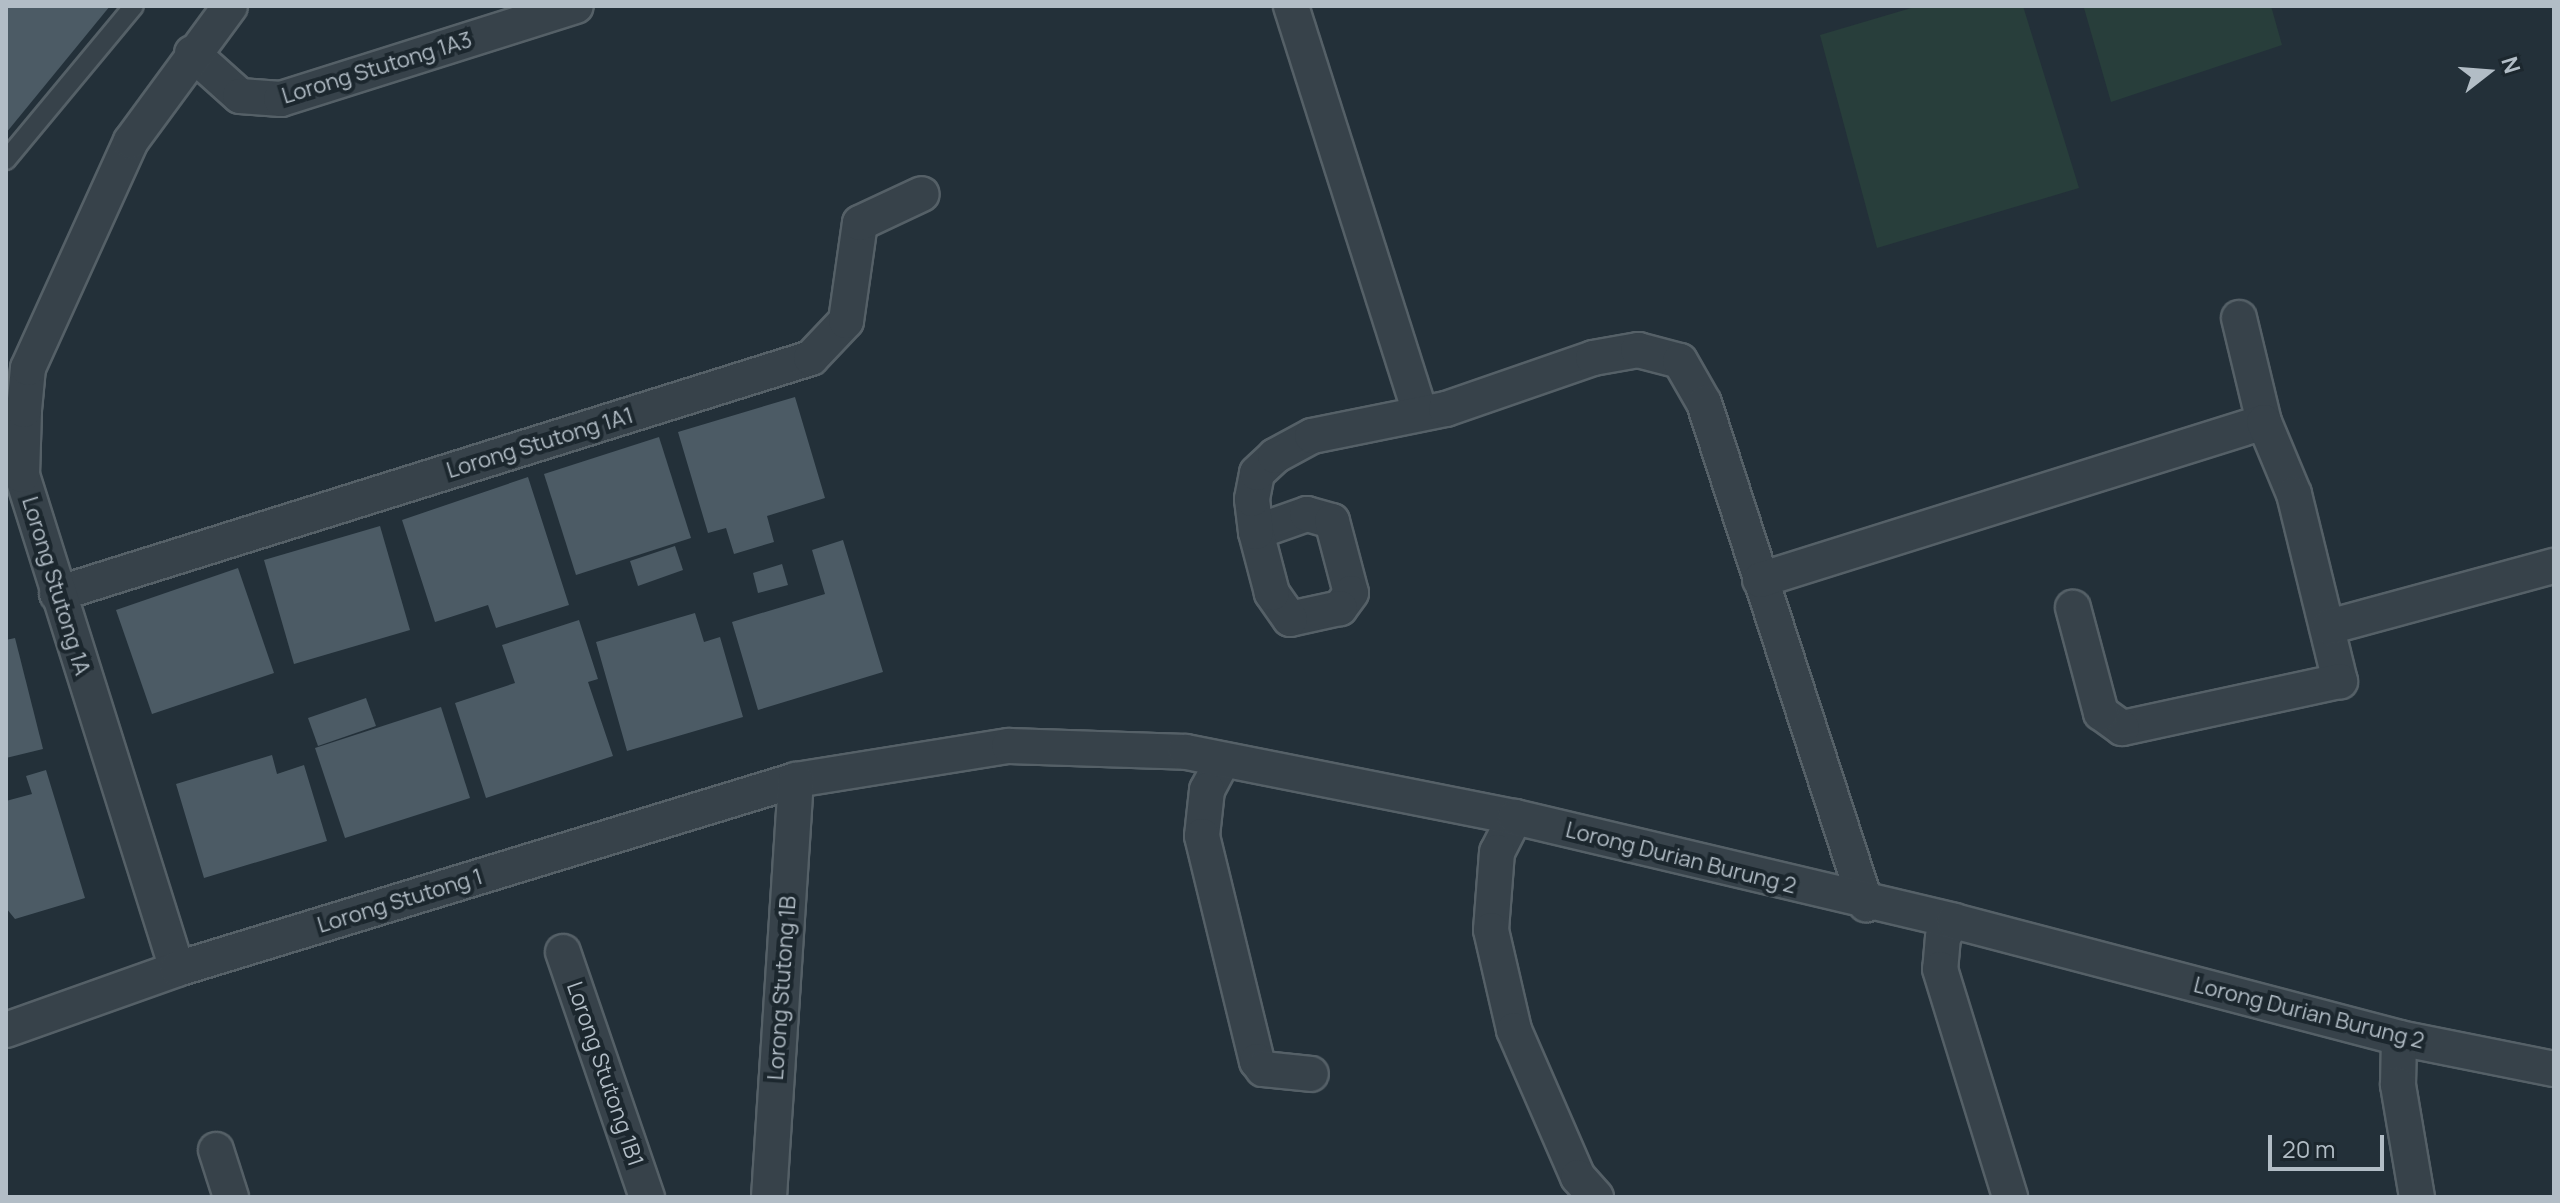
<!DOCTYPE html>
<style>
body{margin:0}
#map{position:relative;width:2560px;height:1203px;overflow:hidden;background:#233039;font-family:Manrope,sans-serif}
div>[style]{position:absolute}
.green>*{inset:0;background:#283e3b}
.building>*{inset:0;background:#4c5b65}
.roads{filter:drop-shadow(2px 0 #556067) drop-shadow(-2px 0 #556067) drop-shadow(0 2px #556067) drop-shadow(0 -2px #556067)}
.lane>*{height:18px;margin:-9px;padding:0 9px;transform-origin:9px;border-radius:9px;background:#37424a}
.street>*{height:34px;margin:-17px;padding:0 17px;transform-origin:17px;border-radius:17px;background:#37424a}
span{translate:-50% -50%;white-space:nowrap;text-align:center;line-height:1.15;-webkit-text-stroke:8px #1c272e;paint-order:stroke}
.street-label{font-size:22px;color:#b2bdc6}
.frame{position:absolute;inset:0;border:8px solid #b2bdc6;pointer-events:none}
.north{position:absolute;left:2448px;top:32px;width:80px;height:80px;-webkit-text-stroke:6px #1c272e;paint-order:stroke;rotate:73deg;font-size:22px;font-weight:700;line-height:32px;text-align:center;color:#b2bdc6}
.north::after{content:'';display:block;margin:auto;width:28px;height:36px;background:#b2bdc6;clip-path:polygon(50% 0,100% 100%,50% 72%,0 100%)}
.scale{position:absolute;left:2268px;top:1135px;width:116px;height:36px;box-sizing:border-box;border:4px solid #b2bdc6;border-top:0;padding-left:10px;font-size:24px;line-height:28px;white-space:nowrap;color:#b2bdc6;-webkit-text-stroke:6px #1c272e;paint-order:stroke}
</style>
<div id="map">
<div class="green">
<i style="clip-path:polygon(1918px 6px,2023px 6px,2079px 188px,1877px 248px,1820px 35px)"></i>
<i style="clip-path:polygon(2271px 6px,2282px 45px,2111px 102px,2084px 8px)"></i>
</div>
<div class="building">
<i style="clip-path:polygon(6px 6px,110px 6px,6px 133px)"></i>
<i style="clip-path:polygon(795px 397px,825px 498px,767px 516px,774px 542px,734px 554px,726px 528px,708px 533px,678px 432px)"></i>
<i style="clip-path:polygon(659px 437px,691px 538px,576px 575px,544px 474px)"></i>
<i style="clip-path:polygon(528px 477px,569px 605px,496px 628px,488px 605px,435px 622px,402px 520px)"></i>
<i style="clip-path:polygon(380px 526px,410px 630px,294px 664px,264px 560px)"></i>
<i style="clip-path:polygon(843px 540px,883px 672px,758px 710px,732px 622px,825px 594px,812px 550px)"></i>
<i style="clip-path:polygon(675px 546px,683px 570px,638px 586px,630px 561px)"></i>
<i style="clip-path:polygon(782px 564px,788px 585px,758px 593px,753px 573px)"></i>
<i style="clip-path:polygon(238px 568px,274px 673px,152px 714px,116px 610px)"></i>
<i style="clip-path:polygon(695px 613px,704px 642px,720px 637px,743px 717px,627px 751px,596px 642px)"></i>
<i style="clip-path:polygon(579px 620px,598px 679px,588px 682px,613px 756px,486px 798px,455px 703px,515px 683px,502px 645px)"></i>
<i style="clip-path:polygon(15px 638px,43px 749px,6px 758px,6px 640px)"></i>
<i style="clip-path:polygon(366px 698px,376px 726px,318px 746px,308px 718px)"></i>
<i style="clip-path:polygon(441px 707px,470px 798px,345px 838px,315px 748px)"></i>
<i style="clip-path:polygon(272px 755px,277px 774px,304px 765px,327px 841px,204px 878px,176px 784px)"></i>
<i style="clip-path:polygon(46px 770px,85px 898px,15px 919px,6px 908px,6px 801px,32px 794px,26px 776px)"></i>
</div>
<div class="roads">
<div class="lane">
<i style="left:6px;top:160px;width:200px;rotate:-50.3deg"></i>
</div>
<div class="street">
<i style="left:1291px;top:6px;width:427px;rotate:72.4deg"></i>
<i style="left:192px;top:53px;width:64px;rotate:41.9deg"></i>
<i style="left:240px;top:96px;width:41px;rotate:4.2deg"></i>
<i style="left:281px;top:99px;width:309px;rotate:-17.5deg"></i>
<i style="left:2239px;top:318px;width:107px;rotate:76.5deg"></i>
<i style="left:1256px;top:532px;width:54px;rotate:-19.4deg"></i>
<i style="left:1307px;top:514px;width:26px;rotate:16deg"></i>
<i style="left:1332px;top:521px;width:74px;rotate:75.2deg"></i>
<i style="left:1351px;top:593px;width:19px;rotate:126deg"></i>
<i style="left:1340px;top:608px;width:51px;rotate:167.6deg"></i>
<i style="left:1290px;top:619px;width:32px;rotate:-125deg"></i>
<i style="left:1272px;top:593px;width:63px;rotate:-104.7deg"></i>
<i style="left:1256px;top:532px;width:33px;rotate:-97deg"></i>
<i style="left:1252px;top:499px;width:26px;rotate:-79deg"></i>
<i style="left:1257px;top:473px;width:25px;rotate:-43deg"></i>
<i style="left:1275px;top:456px;width:42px;rotate:-28.4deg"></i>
<i style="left:1312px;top:436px;width:137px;rotate:-11.4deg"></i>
<i style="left:1446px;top:409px;width:156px;rotate:-19.1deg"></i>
<i style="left:1593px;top:358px;width:46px;rotate:-10.1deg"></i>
<i style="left:1638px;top:350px;width:43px;rotate:14.7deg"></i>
<i style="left:1680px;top:361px;width:48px;rotate:60.3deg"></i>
<i style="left:1704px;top:403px;width:527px;rotate:72.08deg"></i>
<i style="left:1760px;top:580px;width:528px;rotate:-17.41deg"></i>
<i style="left:2264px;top:422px;width:78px;rotate:67.4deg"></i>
<i style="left:2294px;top:494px;width:193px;rotate:76.2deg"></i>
<i style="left:2340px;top:681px;width:223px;rotate:167.8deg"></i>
<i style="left:2122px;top:728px;width:26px;rotate:-144deg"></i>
<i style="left:2101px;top:713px;width:109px;rotate:-104.9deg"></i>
<i style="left:57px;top:594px;width:790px;rotate:-17.38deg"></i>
<i style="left:811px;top:358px;width:51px;rotate:-46.6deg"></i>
<i style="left:846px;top:321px;width:99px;rotate:-81.9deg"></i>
<i style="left:860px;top:223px;width:68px;rotate:-25.1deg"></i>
<i style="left:2329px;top:627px;width:233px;rotate:-15.2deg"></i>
<i style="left:1223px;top:760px;width:34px;rotate:118deg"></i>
<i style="left:1207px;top:790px;width:46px;rotate:96.2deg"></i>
<i style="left:1202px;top:836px;width:232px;rotate:76.3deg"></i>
<i style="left:1257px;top:1061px;width:10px;rotate:53deg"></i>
<i style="left:1263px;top:1069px;width:48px;rotate:5.9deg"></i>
<i style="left:1515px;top:817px;width:39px;rotate:117deg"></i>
<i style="left:1497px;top:852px;width:78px;rotate:94.4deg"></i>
<i style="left:1491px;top:930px;width:103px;rotate:77deg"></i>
<i style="left:1514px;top:1030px;width:160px;rotate:66.5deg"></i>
<i style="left:1578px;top:1177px;width:27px;rotate:48deg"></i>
<i style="left:1954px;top:921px;width:19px;rotate:125deg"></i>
<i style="left:1943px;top:937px;width:32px;rotate:95deg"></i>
<i style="left:1940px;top:969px;width:239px;rotate:72.9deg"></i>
<i style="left:563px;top:952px;width:259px;rotate:71.1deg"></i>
<i style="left:177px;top:969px;width:518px;rotate:-107.42deg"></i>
<i style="left:22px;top:475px;width:65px;rotate:-88.2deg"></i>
<i style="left:24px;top:410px;width:42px;rotate:-84.6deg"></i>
<i style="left:28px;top:368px;width:249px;rotate:-65.6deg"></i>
<i style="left:131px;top:141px;width:167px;rotate:-53.7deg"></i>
<i style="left:6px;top:1030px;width:182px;rotate:-19.6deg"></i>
<i style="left:177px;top:969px;width:647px;rotate:-16.98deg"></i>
<i style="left:796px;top:780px;width:216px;rotate:-9.1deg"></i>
<i style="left:1009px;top:746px;width:177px;rotate:1.9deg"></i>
<i style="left:1186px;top:752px;width:335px;rotate:11.2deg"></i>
<i style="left:1515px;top:817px;width:451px;rotate:13.3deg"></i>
<i style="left:1954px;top:921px;width:460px;rotate:14.7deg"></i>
<i style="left:2399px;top:1038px;width:158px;rotate:11.3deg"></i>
<i style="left:2399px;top:1038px;width:47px;rotate:91.2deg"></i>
<i style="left:2398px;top:1085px;width:114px;rotate:80.4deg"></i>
<i style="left:216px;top:1150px;width:49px;rotate:72.3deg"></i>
<i style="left:769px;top:1197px;width:418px;rotate:-86.3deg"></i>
</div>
</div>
<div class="street-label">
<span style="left:377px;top:68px;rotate:-17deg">Lorong Stutong 1A3</span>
<span style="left:540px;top:443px;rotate:-17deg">Lorong Stutong 1A1</span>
<span style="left:56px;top:586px;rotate:73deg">Lorong Stutong 1A</span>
<span style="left:1681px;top:858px;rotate:14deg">Lorong Durian Burung 2</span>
<span style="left:400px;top:901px;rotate:-17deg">Lorong Stutong 1</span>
<span style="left:782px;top:988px;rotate:-86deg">Lorong Stutong 1B</span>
<span style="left:2309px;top:1013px;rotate:14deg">Lorong Durian Burung 2</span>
<span style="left:605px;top:1074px;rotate:71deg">Lorong Stutong 1B1</span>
</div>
<div class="frame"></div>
<div class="north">N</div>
<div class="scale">20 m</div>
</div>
